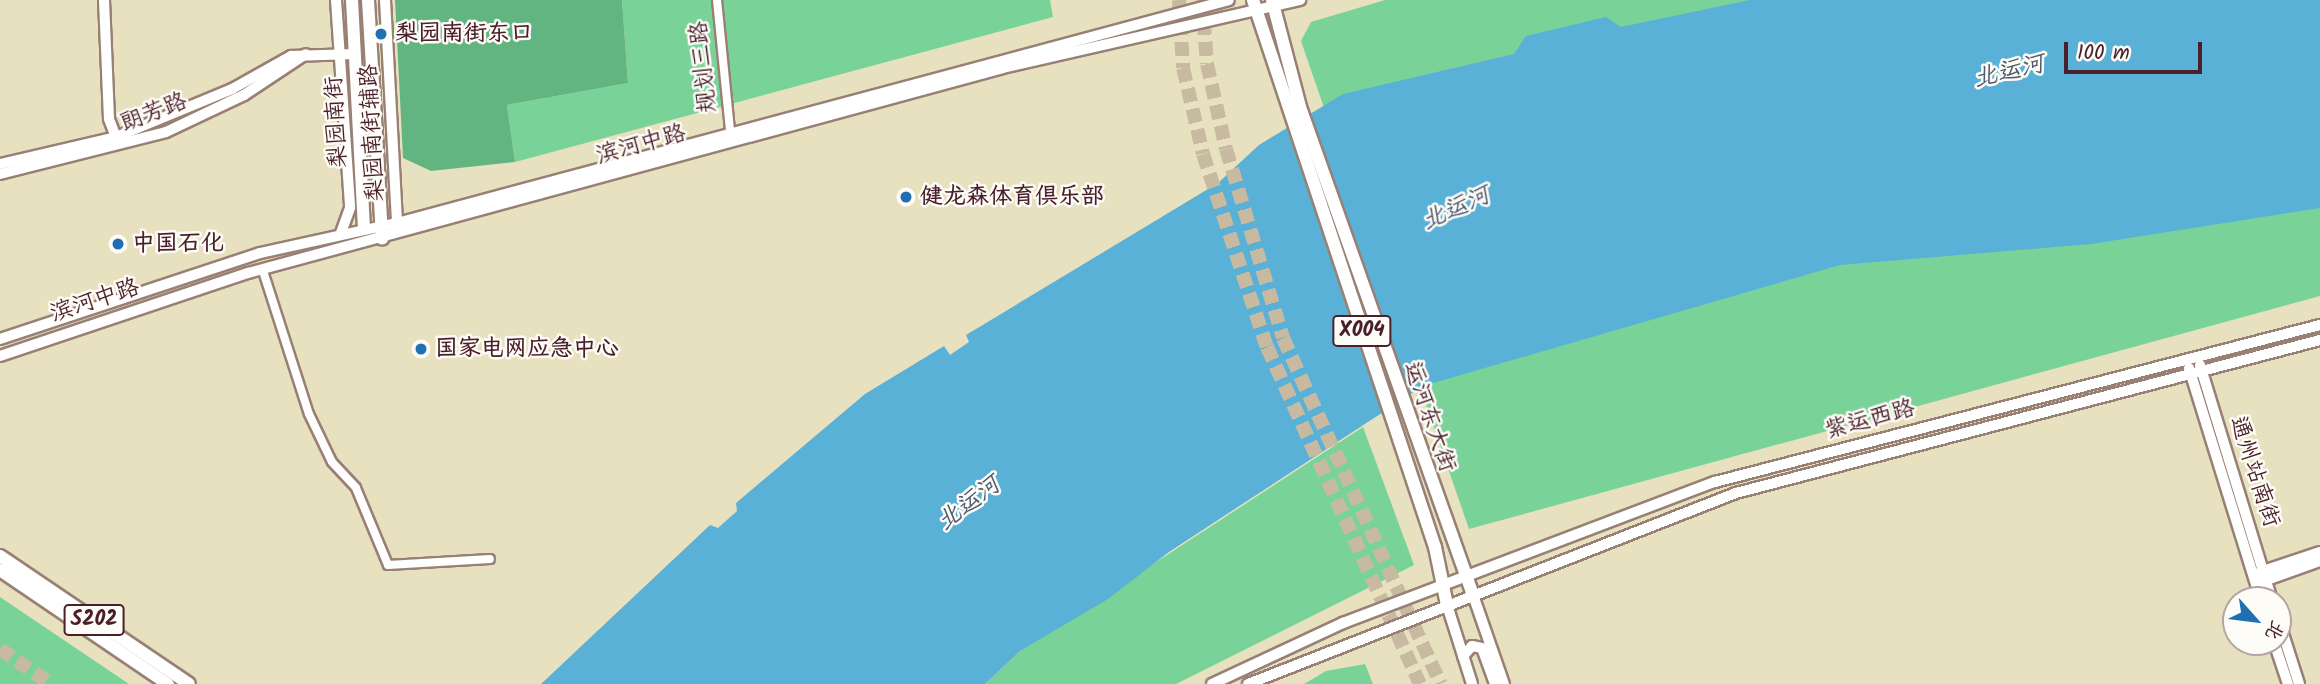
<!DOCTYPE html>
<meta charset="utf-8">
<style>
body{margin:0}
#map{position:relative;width:2320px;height:684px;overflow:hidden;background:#e8e1bf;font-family:Kalam,"LXGW WenKai TC",sans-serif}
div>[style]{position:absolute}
.green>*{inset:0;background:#79d298}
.forest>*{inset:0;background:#62b480}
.water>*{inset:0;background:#5ab1d7}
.trunk-tunnel>*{height:14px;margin-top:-7px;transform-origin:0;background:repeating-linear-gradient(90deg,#c8baa1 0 14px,transparent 0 21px)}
.motorway-tunnel>*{height:14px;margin-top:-7px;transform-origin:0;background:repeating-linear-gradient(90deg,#c8baa1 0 14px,transparent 0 21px)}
.roads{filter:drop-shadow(2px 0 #998075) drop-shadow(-2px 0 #998075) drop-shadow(0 2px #998075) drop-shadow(0 -2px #998075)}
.minor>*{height:8px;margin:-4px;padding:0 4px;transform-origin:4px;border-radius:4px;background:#fff}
.tertiary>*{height:10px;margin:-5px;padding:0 5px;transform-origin:5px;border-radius:5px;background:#fff}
.secondary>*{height:10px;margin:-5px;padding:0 5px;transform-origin:5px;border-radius:5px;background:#fff}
.primary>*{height:12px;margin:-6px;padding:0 6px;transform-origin:6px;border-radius:6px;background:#fff}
.dots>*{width:19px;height:19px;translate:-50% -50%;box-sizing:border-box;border:4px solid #fdfcf7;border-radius:50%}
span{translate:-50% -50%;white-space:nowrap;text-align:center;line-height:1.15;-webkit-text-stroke:5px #fdfcf7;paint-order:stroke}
.shield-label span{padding:2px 5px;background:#fdfcf7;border:2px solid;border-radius:5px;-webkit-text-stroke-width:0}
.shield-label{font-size:21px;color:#4a1f2b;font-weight:700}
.poi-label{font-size:23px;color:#4a1f2b;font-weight:700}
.left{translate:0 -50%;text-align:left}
.street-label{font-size:23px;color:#4a1f2b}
.water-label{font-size:24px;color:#505970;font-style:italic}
.north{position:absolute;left:2222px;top:586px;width:70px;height:70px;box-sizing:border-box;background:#fdfcf7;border:2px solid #b5a4a5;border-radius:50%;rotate:118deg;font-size:19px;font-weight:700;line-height:28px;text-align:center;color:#4a1f2b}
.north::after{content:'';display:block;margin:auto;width:24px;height:32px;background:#1f6fb2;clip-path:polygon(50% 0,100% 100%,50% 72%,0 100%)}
.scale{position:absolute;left:2064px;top:42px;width:138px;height:32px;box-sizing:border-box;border:4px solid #4a1f2b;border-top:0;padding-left:9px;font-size:21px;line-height:24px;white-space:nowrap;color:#4a1f2b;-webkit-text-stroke:5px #fdfcf7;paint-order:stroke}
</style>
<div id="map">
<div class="green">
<i style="clip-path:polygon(622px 0,1050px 0,1053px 17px,515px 162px,507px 105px,628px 83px)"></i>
<i style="clip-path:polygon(1385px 0,2320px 0,2320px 296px,1469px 529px,1301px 41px,1311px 22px)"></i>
<i style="clip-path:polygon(1363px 427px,1414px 565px,1176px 684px,985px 684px,1020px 651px)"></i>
<i style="clip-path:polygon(0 597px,129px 684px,0 684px)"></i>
<i style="clip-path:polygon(1365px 664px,1373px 684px,1304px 684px,1326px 671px)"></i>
</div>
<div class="forest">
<i style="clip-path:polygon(395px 0,622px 0,628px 83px,507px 105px,515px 162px,431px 171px,403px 158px)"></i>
</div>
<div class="water">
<i style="clip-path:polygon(1750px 0,2320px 0,2320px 208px,2091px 244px,1840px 265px,1423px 386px,1169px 552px,1108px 599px,1020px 651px,985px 684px,541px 684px,710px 525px,718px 528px,737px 511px,736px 503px,865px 394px,944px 346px,950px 355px,969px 342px,966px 335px,1218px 183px,1259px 145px,1343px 94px,1514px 54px,1526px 36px,1606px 17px,1621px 27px)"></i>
</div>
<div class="trunk-tunnel">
<i style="left:1179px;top:0;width:68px;rotate:86.6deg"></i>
<i style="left:1183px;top:68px;width:88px;rotate:76.9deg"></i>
<i style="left:1203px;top:154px;width:203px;rotate:71.7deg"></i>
<i style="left:1267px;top:347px;width:370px;rotate:65.6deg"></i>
<i style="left:1202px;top:0;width:64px;rotate:85.5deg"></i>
<i style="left:1207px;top:64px;width:87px;rotate:77.4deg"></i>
<i style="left:1226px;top:149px;width:197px;rotate:73.2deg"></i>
<i style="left:1283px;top:338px;width:380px;rotate:65.5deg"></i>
</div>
<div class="motorway-tunnel">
<i style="left:0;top:649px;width:62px;rotate:34.5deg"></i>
</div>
<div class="roads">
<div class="minor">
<i style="left:717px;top:0;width:131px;rotate:84.3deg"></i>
<i style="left:263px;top:271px;width:150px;rotate:72.2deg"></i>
<i style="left:309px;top:414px;width:53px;rotate:64.4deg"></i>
<i style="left:332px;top:462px;width:35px;rotate:47deg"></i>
<i style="left:356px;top:488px;width:83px;rotate:67.4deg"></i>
<i style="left:388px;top:565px;width:102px;rotate:-3.4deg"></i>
</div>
<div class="tertiary">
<i style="left:104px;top:0;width:119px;rotate:87.6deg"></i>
<i style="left:109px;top:119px;width:22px;rotate:69deg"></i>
<i style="left:336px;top:0;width:208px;rotate:86.1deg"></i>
<i style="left:350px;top:208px;width:27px;rotate:110deg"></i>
<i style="left:385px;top:0;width:223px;rotate:86.9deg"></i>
<i style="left:0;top:164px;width:119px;rotate:-13.1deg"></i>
<i style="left:116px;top:137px;width:126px;rotate:-22.5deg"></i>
<i style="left:232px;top:89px;width:68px;rotate:-29.2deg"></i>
<i style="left:291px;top:56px;width:64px;rotate:-1.8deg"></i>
<i style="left:0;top:174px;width:171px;rotate:-14.2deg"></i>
<i style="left:166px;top:132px;width:86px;rotate:-25.4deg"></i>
<i style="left:244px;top:95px;width:74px;rotate:-33.5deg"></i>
</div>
<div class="secondary">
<i style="left:0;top:339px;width:274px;rotate:-18.3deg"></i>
<i style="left:260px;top:253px;width:140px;rotate:-12.4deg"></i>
<i style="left:397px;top:223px;width:861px;rotate:-15deg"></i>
<i style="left:0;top:356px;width:262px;rotate:-18.5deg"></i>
<i style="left:248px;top:273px;width:782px;rotate:-15.19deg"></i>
<i style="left:1003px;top:68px;width:305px;rotate:-12.9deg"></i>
<i style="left:2200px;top:365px;width:246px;rotate:73deg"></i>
<i style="left:2189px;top:368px;width:243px;rotate:72.8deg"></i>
<i style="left:2260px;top:572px;width:63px;rotate:-18.4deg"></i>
<i style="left:2261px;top:582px;width:63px;rotate:-19.6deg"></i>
<i style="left:1473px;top:595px;width:94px;rotate:70.8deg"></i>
<i style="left:1447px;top:605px;width:83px;rotate:72.4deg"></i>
<i style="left:2278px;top:618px;width:69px;rotate:72.3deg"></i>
<i style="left:2274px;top:642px;width:44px;rotate:71.6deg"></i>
<i style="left:1463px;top:656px;width:13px;rotate:-48deg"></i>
<i style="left:1472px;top:646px;width:10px;rotate:11deg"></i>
<i style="left:1482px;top:648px;width:38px;rotate:70deg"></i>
<i style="left:1212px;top:684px;width:145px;rotate:-25deg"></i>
<i style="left:1343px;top:623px;width:398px;rotate:-20.8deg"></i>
<i style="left:1715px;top:482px;width:625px;rotate:-14.55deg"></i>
<i style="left:1248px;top:684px;width:524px;rotate:-21.38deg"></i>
<i style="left:1736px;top:493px;width:604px;rotate:-14.68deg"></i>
</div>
<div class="primary">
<i style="left:352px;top:0;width:229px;rotate:87deg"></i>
<i style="left:368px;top:0;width:239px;rotate:86.6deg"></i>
<i style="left:1253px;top:0;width:576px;rotate:71.6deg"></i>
<i style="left:1435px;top:547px;width:59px;rotate:78.3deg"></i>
<i style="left:1272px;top:0;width:111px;rotate:75.3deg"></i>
<i style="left:1300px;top:107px;width:518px;rotate:70.48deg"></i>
<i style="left:0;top:556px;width:228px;rotate:34.1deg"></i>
<i style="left:0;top:570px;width:203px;rotate:34.2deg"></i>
</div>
</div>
<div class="dots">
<i style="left:381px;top:34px;background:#1f6fb2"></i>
<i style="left:906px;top:197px;background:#1f6fb2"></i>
<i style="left:118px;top:244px;background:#1f6fb2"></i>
<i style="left:421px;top:349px;background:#1f6fb2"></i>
</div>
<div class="shield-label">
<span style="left:1362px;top:331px">X004</span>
<span style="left:94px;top:620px">S202</span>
</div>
<div class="poi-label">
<span class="left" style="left:395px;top:34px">梨园南街东口</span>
<span class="left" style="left:920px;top:197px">健龙森体育俱乐部</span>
<span class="left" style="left:132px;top:244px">中国石化</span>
<span class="left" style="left:435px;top:349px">国家电网应急中心</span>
</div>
<div class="street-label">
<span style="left:704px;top:67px;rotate:-96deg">规划三路</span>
<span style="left:154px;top:113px;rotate:-21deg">朗芳路</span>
<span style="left:337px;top:122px;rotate:-93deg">梨园南街</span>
<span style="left:373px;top:133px;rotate:-93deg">梨园南街辅路</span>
<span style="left:641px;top:145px;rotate:-15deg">滨河中路</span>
<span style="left:95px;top:301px;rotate:-18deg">滨河中路</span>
<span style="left:1429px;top:417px;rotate:71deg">运河东大街</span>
<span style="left:1870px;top:420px;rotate:-15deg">紫运西路</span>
<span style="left:2254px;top:472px;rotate:72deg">通州站南街</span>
</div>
<div class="water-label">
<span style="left:2009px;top:72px;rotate:-13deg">北运河</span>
<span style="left:1456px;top:209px;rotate:-24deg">北运河</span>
<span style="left:969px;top:504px;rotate:-37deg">北运河</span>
</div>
<div class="north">北</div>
<div class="scale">100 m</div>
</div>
